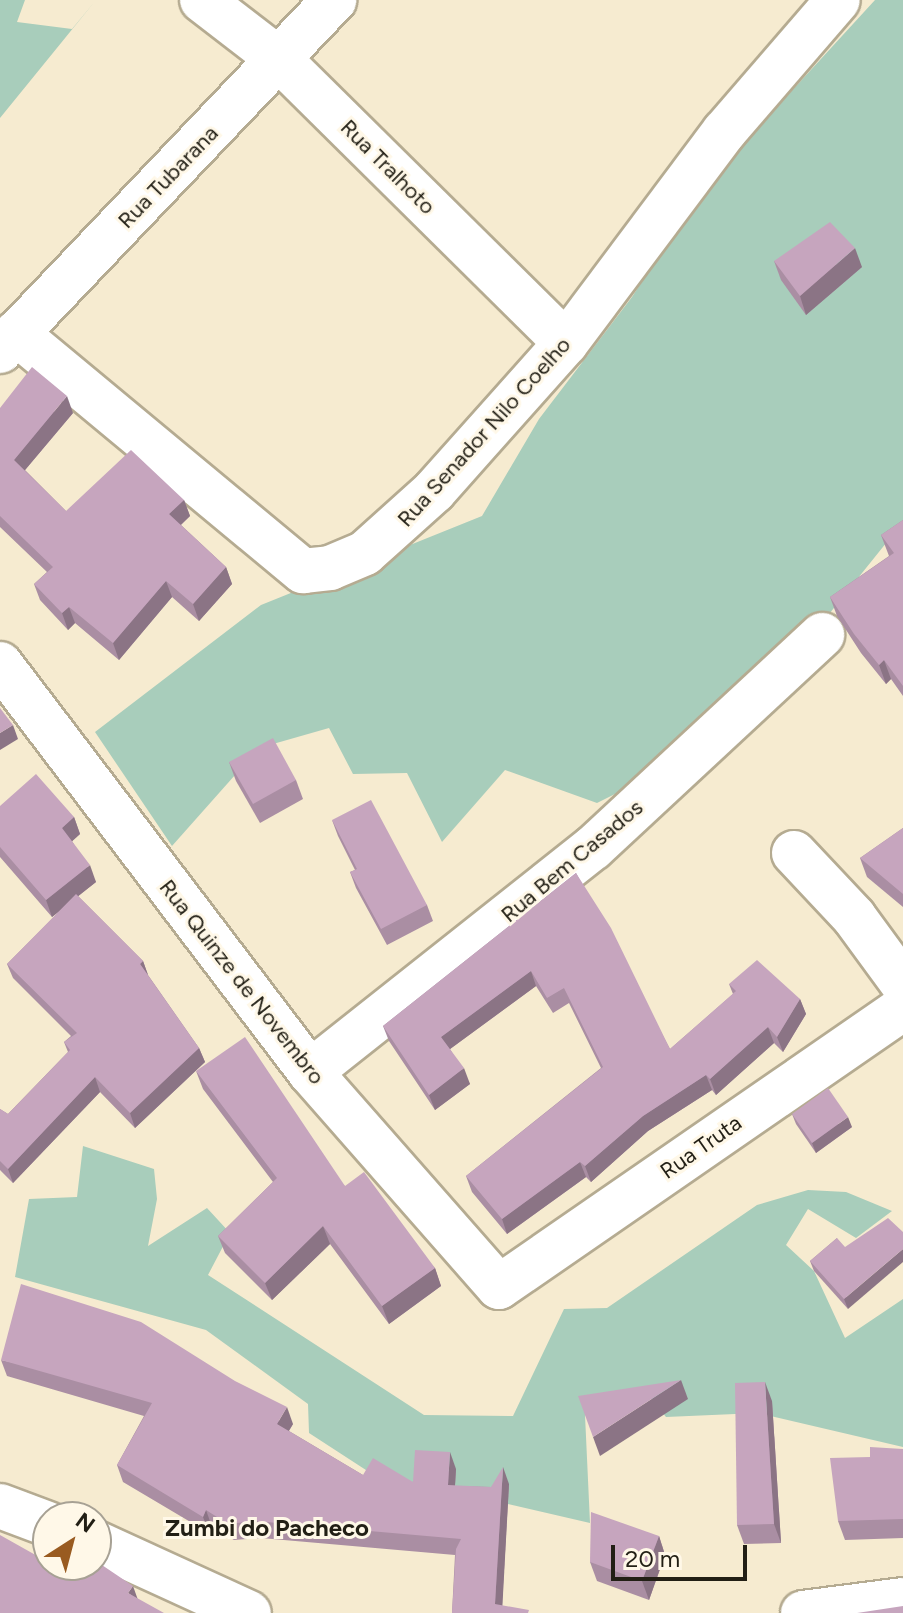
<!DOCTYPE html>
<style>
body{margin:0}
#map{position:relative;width:903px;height:1613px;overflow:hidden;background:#f6ebd0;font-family:Figtree,sans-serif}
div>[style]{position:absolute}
.green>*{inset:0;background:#a8cdbb}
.roads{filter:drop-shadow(2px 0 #b5ab91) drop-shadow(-2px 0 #b5ab91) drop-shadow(0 2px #b5ab91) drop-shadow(0 -2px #b5ab91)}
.minor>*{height:44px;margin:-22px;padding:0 22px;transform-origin:22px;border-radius:22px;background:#fff}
.major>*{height:44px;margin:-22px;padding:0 22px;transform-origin:22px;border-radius:22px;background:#fff}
.wall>*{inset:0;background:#aa8ea3}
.shaded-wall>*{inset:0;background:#8b7485}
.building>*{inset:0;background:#c6a5be}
span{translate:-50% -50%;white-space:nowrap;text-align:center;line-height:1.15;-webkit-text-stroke:6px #fff8e8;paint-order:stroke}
.street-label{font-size:22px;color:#221f15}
.neighbourhood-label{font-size:24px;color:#221f15;font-weight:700}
.north{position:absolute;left:32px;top:1501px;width:80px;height:80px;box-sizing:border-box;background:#fff8e8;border:2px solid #a7a194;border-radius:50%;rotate:36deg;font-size:22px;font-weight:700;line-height:32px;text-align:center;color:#221f15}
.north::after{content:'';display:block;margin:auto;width:28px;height:36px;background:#995b20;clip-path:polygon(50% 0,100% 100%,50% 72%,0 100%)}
.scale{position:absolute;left:611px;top:1545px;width:136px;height:36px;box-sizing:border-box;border:4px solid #221f15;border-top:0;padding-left:10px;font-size:24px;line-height:28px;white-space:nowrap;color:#221f15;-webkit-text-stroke:6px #fff8e8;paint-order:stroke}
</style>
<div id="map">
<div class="green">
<i style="clip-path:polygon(0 0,25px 0,17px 22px,72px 29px,96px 0,0 118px)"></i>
<i style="clip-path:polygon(875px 0,903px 0,903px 522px,731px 736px,597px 803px,505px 770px,442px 842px,407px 773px,353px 774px,329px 728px,259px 748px,172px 846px,95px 732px,261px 605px,482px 516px,539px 419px,632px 297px,700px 191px)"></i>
<i style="clip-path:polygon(83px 1146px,154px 1169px,157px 1199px,148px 1246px,207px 1208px,230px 1233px,208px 1275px,424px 1415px,513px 1416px,564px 1309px,607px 1308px,757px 1205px,808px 1190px,846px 1192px,892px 1211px,856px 1238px,808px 1209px,786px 1245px,814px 1271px,845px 1338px,903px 1299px,903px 1447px,758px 1413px,666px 1417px,647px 1393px,585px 1415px,590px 1523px,369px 1472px,309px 1433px,308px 1404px,206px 1330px,15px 1277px,29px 1199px,77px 1197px)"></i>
</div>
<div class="roads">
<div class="minor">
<i style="left:202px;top:0;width:98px;rotate:37.6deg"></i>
<i style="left:280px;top:60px;width:402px;rotate:44.7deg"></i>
<i style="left:16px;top:333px;width:373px;rotate:39.7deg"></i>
<i style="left:303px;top:571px;width:27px;rotate:-6deg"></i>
<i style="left:330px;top:568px;width:38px;rotate:-23deg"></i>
<i style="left:365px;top:553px;width:93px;rotate:-41.9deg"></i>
<i style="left:434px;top:491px;width:198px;rotate:-48.3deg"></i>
<i style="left:566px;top:343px;width:264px;rotate:-53.2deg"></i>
<i style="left:724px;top:132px;width:174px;rotate:-49.2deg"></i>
<i style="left:0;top:351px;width:485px;rotate:-46.4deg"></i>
<i style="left:0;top:664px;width:512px;rotate:52.77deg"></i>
<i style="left:310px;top:1072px;width:286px;rotate:48.7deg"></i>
<i style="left:499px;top:1287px;width:491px;rotate:-34.6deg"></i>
<i style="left:794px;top:853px;width:88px;rotate:46.8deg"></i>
<i style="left:854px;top:917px;width:83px;rotate:53.8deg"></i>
<i style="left:310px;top:1072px;width:361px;rotate:-38.4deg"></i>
<i style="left:593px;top:848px;width:313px;rotate:-42.9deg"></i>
<i style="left:0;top:1506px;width:51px;rotate:20.6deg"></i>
<i style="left:96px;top:1543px;width:168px;rotate:24.6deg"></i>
</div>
<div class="major">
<i style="left:803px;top:1613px;width:101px;rotate:-7.4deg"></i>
</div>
</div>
<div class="wall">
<i style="clip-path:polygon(774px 261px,862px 267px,806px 315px,781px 280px)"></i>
<i style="clip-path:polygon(0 408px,73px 413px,25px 470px,66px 511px,184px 500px,190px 516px,181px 525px,226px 567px,232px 584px,199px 621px,172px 597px,119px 660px,75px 623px,68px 630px,40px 600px,34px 584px,47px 572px,0 527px)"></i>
<i style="clip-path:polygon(903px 520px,903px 696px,891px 679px,886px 684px,861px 653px,837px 616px,830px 597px,889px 556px,881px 535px)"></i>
<i style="clip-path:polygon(229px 762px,296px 780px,303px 799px,260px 823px,236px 781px)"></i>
<i style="clip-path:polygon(0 806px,74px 817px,80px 834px,72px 841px,96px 882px,78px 896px,143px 961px,148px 975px,199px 1048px,205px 1062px,135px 1128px,100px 1092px,13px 1183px,0 1170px,0 1109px,8px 1114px,68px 1052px,64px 1042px,71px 1036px,13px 978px,7px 964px,61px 910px,52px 917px,0 857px)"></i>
<i style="clip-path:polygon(332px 820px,427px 905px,433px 921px,387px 945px,356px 888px,350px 872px,355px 870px,338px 836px)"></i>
<i style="clip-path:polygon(903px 828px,903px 907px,867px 877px,860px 858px)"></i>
<i style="clip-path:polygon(576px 873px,670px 1049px,733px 994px,729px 984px,800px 999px,806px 1014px,783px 1052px,774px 1043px,716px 1095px,712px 1090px,648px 1131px,591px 1182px,586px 1177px,507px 1234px,472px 1192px,466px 1176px,601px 1068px,569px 1003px,553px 1013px,536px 986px,450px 1049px,470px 1084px,435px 1110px,389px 1041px,383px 1026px)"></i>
<i style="clip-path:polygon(196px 1071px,345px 1186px,435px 1268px,441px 1286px,389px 1324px,330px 1244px,272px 1300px,225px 1253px,218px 1236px,273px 1182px,203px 1089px)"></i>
<i style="clip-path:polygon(792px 1114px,852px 1127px,816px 1153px,796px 1124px)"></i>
<i style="clip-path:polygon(837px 1238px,848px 1309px,814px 1271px,810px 1261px)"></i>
<i style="clip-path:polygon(1px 1360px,293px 1424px,289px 1431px,363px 1475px,413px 1482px,456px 1469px,455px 1486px,491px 1487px,509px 1484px,502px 1605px,452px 1613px,455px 1555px,261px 1538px,234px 1540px,212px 1527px,209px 1533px,123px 1482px,117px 1465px,144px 1416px,7px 1376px)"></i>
<i style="clip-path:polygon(772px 1401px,781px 1543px,744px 1544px,737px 1525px)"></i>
<i style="clip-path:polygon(903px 1449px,903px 1538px,845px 1540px,838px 1521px)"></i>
<i style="clip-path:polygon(659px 1536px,665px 1555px,649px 1600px,597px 1581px,590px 1562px)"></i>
</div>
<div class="shaded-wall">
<i style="clip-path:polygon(855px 248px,862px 267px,806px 315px,800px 296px)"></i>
<i style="clip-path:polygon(67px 396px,73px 413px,20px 476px,14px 460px)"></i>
<i style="clip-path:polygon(184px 500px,190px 516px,175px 530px,169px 514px)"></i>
<i style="clip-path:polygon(226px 567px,232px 584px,199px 621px,193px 604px)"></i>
<i style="clip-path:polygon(166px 581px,172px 597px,119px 660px,113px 643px)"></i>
<i style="clip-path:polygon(69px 607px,75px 623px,68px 630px,62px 613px)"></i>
<i style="clip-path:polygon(884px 660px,891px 679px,886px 684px,879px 665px)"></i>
<i style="clip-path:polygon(13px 725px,18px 739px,0 750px,0 733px)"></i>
<i style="clip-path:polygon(74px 817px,80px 834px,68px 845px,62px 828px)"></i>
<i style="clip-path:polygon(90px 865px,96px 882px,52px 917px,46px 900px)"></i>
<i style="clip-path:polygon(143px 961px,148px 975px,140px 964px)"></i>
<i style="clip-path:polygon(531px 971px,536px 986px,446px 1052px,441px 1037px)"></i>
<i style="clip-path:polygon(800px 999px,806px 1014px,783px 1052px,777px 1037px)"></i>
<i style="clip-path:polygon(768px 1027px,774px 1043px,716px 1095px,710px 1079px)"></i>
<i style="clip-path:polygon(199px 1048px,205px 1062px,135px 1128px,130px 1113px)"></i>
<i style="clip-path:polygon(464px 1068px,470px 1084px,435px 1110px,429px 1095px)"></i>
<i style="clip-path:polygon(706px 1075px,712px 1090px,648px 1131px,591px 1182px,585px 1166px,643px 1116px)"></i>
<i style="clip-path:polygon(95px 1077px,100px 1092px,13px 1183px,8px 1169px)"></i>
<i style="clip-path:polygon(848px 1117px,852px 1127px,816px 1153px,812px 1143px)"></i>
<i style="clip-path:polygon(580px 1162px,586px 1177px,507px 1234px,502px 1219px)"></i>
<i style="clip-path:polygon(323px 1226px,330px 1244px,272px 1300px,265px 1283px)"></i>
<i style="clip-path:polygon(903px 1249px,903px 1262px,848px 1309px,844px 1299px)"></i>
<i style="clip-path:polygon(435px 1268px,441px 1286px,389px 1324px,382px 1306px)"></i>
<i style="clip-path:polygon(681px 1380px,688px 1399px,600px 1456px,593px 1437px)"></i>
<i style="clip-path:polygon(765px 1382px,772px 1401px,781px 1543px,774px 1524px)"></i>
<i style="clip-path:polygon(287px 1407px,293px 1424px,283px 1440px,277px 1424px)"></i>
<i style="clip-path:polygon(450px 1452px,456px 1469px,454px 1502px,448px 1485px)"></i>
<i style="clip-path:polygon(503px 1467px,509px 1484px,502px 1613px,495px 1604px)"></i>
<i style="clip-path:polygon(206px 1510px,212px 1527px,209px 1533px,203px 1517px)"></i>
<i style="clip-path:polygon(659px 1536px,665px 1555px,649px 1600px,642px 1581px)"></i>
<i style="clip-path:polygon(133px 1586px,138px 1600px,128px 1593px)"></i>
</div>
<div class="building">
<i style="clip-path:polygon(830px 222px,855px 248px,800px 296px,774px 261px)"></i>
<i style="clip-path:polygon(32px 367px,67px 396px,14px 460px,66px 511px,131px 450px,184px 500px,169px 514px,226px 567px,193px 604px,166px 581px,113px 643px,69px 607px,62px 613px,34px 584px,53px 567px,0 516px,0 408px)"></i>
<i style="clip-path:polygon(903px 520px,903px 686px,884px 660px,879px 665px,854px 634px,830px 597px,894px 553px,881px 535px)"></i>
<i style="clip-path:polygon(0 708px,13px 725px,0 733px)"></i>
<i style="clip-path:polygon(273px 738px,296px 780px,253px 804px,229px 762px)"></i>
<i style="clip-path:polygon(36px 774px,74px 817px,62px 828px,90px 865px,46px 900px,0 847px,0 806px)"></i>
<i style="clip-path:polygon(371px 800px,427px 905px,381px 929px,350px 872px,357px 869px,332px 820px)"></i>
<i style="clip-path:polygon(903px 828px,903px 894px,860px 858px)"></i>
<i style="clip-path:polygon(576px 873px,611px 928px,670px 1049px,736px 991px,729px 984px,757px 960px,800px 999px,777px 1037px,768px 1027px,710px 1079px,706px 1075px,643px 1116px,585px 1166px,580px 1162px,502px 1219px,466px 1176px,603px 1067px,564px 988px,547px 998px,531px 971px,441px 1037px,464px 1068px,429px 1095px,383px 1026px)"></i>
<i style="clip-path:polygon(76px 894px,143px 961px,140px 964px,199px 1048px,130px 1113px,95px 1077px,8px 1169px,0 1161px,0 1109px,8px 1114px,70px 1050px,64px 1042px,77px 1033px,7px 964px)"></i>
<i style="clip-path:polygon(245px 1037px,345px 1186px,364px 1172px,435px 1268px,382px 1306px,323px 1226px,265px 1283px,218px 1236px,277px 1178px,196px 1071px)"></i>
<i style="clip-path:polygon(828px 1088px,848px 1117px,812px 1143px,792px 1114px)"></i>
<i style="clip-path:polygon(888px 1218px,903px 1232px,903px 1249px,844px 1299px,810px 1261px,837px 1238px,845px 1247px)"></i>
<i style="clip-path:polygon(21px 1284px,141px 1322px,235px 1381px,287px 1407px,277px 1424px,363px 1475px,373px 1458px,413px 1482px,415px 1450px,450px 1452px,448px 1485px,491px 1487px,503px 1467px,495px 1604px,529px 1610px,528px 1613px,452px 1613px,456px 1549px,461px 1539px,255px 1521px,228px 1524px,206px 1510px,203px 1517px,117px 1465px,152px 1403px,1px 1360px)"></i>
<i style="clip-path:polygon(681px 1380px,593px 1437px,578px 1396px)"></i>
<i style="clip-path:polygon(765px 1382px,774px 1524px,737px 1525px,735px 1383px)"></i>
<i style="clip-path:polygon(870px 1447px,903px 1449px,903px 1519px,838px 1521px,830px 1458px,870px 1457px)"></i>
<i style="clip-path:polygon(591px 1512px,659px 1536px,642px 1581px,590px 1562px)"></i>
<i style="clip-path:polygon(0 1535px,48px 1562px,48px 1565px,96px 1565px,96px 1561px,133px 1586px,128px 1593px,164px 1613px,0 1613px)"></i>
<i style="clip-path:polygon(903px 1606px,903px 1613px,857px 1613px)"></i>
</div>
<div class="street-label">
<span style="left:388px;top:167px;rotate:45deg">Rua Tralhoto</span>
<span style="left:168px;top:177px;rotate:-46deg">Rua Tubarana</span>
<span style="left:484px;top:432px;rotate:-48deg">Rua Senador Nilo Coelho</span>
<span style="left:572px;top:861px;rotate:-40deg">Rua Bem Casados</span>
<span style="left:242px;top:982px;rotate:52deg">Rua Quinze de Novembro</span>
<span style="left:701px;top:1147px;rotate:-35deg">Rua Truta</span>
</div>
<div class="neighbourhood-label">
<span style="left:267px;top:1528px">Zumbi do Pacheco</span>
</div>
<div class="north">N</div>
<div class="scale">20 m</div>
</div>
